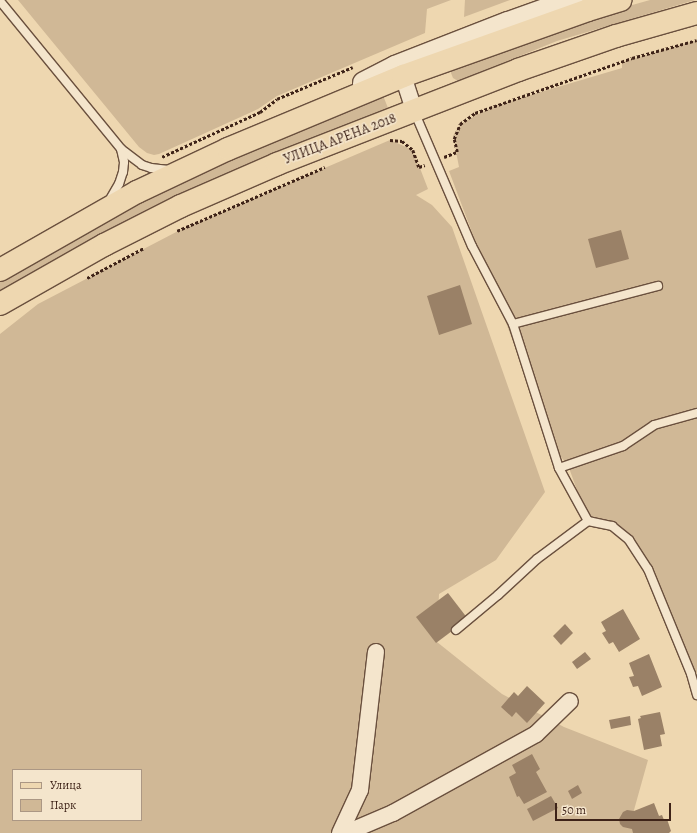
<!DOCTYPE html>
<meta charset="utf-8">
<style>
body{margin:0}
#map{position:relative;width:697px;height:833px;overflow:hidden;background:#eed7b0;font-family:Alegreya,serif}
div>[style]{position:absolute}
.green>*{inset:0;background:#d0b896}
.building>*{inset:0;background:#9a8167}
.path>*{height:2.5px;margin-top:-1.25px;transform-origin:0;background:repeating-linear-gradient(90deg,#3e2318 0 3px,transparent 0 5px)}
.roads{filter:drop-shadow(1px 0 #6a503e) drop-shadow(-1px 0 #6a503e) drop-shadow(0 1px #6a503e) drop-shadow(0 -1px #6a503e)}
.lane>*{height:8px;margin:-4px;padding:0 4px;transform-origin:4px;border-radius:4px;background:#f4e5cc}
.street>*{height:16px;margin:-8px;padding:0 8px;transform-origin:8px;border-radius:8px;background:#f4e5cc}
.secondary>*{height:22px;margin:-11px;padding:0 11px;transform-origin:11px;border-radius:11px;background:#f4e5cc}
.primary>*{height:22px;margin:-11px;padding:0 11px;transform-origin:11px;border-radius:11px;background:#eed7b0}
span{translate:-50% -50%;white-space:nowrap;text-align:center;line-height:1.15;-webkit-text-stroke:3px #f4e5cc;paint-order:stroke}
.street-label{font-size:14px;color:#3e2318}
.legend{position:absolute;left:12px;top:769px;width:130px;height:52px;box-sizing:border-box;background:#f4e5cc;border:1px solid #ab9784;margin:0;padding:5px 7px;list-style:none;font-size:12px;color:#3e2318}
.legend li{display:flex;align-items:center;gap:8px;height:20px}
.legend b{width:20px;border:1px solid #ab9784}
.scale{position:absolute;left:555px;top:803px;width:116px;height:18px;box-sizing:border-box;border:2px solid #3e2318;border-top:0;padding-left:5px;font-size:12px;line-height:14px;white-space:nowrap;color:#3e2318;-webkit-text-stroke:3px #f4e5cc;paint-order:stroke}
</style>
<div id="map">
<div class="green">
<i style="clip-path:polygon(18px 0,451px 0,427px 9px,425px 33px,277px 96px,258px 109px,159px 154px,154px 155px,147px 153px,139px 147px)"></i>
<i style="clip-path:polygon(465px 0,510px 0,464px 17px)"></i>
<i style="clip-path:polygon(650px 0,695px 0,557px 41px,458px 81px,453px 78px,451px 73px,452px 70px,604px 13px)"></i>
<i style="clip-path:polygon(697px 40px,697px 673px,691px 674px,629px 540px,588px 521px,568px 465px,553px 448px,449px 171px,459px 167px,453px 136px,460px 124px,494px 106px,622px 68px,622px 62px)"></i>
<i style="clip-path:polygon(382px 93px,388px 108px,219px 177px,82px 244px,0 293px,0 277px,83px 227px,228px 158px)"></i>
<i style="clip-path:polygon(evenodd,390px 140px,413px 150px,428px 189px,416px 195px,432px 205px,452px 227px,545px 492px,496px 560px,439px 594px,437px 642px,502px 694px,564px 727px,648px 760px,634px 810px,636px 833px,0 833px,0 374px,48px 351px,0 374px,0 334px,38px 304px,182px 229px,390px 140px,13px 770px,141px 770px,141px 820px,13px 820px,13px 770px)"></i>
</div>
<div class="building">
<i style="clip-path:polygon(621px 230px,629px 259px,596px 268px,588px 239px)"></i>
<i style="clip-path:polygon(460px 285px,472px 324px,439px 335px,427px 296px)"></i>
<i style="clip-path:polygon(448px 593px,468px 619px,436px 643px,416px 617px)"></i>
<i style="clip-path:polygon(623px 609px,640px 639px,619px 652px,613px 642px,609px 644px,602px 633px,606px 631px,601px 622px)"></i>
<i style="clip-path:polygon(565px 624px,573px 633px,561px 645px,553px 636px)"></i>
<i style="clip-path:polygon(585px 652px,591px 659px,577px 669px,572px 662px)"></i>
<i style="clip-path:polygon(649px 654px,662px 687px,642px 696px,638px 686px,633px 687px,629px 677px,634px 676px,629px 663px)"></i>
<i style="clip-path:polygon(527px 686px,545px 703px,527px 723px,516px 712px,512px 717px,501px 707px,514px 692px,518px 696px)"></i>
<i style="clip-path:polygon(660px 712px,665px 734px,660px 735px,662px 746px,644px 750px,638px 719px,641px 718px,640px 716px)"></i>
<i style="clip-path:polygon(630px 716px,631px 725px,611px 729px,609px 720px)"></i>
<i style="clip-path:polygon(532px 754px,540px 769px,536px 772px,547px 792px,524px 804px,519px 796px,517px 797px,509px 777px,516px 773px,512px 765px)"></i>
<i style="clip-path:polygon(578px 785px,582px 793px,572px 799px,568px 791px)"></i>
<i style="clip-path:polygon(551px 796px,558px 808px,533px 821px,527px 809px)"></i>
<i style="clip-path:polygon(654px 803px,659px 816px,662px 815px,664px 820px,667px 819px,671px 831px,669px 833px,633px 833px,632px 829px,623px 827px,620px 824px,619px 819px,623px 812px,627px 810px,634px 811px)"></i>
</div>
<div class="path">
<i style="left:390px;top:140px;width:12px;rotate:5deg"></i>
<i style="left:402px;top:141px;width:14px;rotate:39deg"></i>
<i style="left:413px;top:150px;width:18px;rotate:71deg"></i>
<i style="left:419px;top:167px;width:6px;rotate:-18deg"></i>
<i style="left:162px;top:157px;width:108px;rotate:-24.7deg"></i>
<i style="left:260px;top:112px;width:21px;rotate:-37deg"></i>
<i style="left:277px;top:99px;width:82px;rotate:-22.8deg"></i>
<i style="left:444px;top:157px;width:14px;rotate:-21deg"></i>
<i style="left:457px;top:152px;width:13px;rotate:-103deg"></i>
<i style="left:454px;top:139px;width:16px;rotate:-68deg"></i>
<i style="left:460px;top:124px;width:19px;rotate:-36deg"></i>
<i style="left:475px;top:113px;width:166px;rotate:-19.3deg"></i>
<i style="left:632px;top:58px;width:67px;rotate:-15.5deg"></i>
<i style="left:177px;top:231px;width:161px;rotate:-23.4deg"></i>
<i style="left:87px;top:278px;width:64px;rotate:-27.8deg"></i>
</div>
<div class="roads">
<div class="lane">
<i style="left:0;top:1px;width:191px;rotate:50.7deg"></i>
<i style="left:121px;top:149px;width:26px;rotate:37deg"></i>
<i style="left:142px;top:165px;width:9px;rotate:18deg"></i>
<i style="left:151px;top:168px;width:18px;rotate:6deg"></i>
<i style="left:414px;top:111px;width:147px;rotate:66.8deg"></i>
<i style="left:472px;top:246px;width:88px;rotate:62.3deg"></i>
<i style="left:513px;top:324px;width:151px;rotate:72.3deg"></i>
<i style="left:559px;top:468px;width:68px;rotate:-19deg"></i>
<i style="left:623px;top:446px;width:37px;rotate:-34deg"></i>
<i style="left:654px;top:425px;width:45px;rotate:-15.6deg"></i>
<i style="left:109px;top:201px;width:20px;rotate:-60deg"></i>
<i style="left:119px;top:184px;width:13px;rotate:-72deg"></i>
<i style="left:123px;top:172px;width:10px;rotate:-84deg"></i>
<i style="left:124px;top:162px;width:13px;rotate:-103deg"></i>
<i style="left:513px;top:324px;width:150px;rotate:-14.7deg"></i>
<i style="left:559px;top:468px;width:60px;rotate:61.3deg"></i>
<i style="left:456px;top:630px;width:55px;rotate:-39.8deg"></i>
<i style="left:498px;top:595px;width:53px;rotate:-42.7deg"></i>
<i style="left:537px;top:559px;width:64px;rotate:-36.7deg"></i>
<i style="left:588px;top:521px;width:25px;rotate:12deg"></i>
<i style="left:612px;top:526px;width:22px;rotate:39deg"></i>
<i style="left:629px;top:540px;width:35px;rotate:57deg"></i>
<i style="left:648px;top:569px;width:113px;rotate:67.7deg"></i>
<i style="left:691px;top:674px;width:22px;rotate:74deg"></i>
</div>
<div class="street">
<i style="left:403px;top:76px;width:36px;rotate:72deg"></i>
<i style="left:340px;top:833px;width:47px;rotate:-65.1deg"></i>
<i style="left:360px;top:790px;width:139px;rotate:-83.4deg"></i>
<i style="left:346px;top:833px;width:51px;rotate:-23.1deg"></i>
<i style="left:393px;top:813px;width:163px;rotate:-28.9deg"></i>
<i style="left:536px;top:734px;width:47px;rotate:-44.1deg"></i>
</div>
<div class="secondary">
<i style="left:364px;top:83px;width:35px;rotate:-27deg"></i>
<i style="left:395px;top:67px;width:121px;rotate:-21.3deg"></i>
<i style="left:508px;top:23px;width:69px;rotate:-19.5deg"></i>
</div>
<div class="primary">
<i style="left:0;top:270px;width:158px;rotate:-29.7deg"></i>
<i style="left:137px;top:192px;width:101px;rotate:-25.3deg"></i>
<i style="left:228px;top:149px;width:190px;rotate:-22.6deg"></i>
<i style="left:403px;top:76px;width:196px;rotate:-19.6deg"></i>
<i style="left:588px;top:10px;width:34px;rotate:-17deg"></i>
<i style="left:0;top:304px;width:120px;rotate:-29.6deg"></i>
<i style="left:104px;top:245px;width:86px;rotate:-26.9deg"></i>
<i style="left:181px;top:206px;width:105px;rotate:-23.6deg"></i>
<i style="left:277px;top:164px;width:259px;rotate:-21.3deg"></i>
<i style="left:518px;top:70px;width:104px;rotate:-19.1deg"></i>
<i style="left:616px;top:36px;width:84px;rotate:-15.9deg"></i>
</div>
</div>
<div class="street-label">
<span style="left:340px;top:139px;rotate:-21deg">УЛИЦА АРЕНА 2018</span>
</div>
<ul class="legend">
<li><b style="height:5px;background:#eed7b0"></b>Улица</li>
<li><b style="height:11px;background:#d0b896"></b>Парк</li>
</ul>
<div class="scale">50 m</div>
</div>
